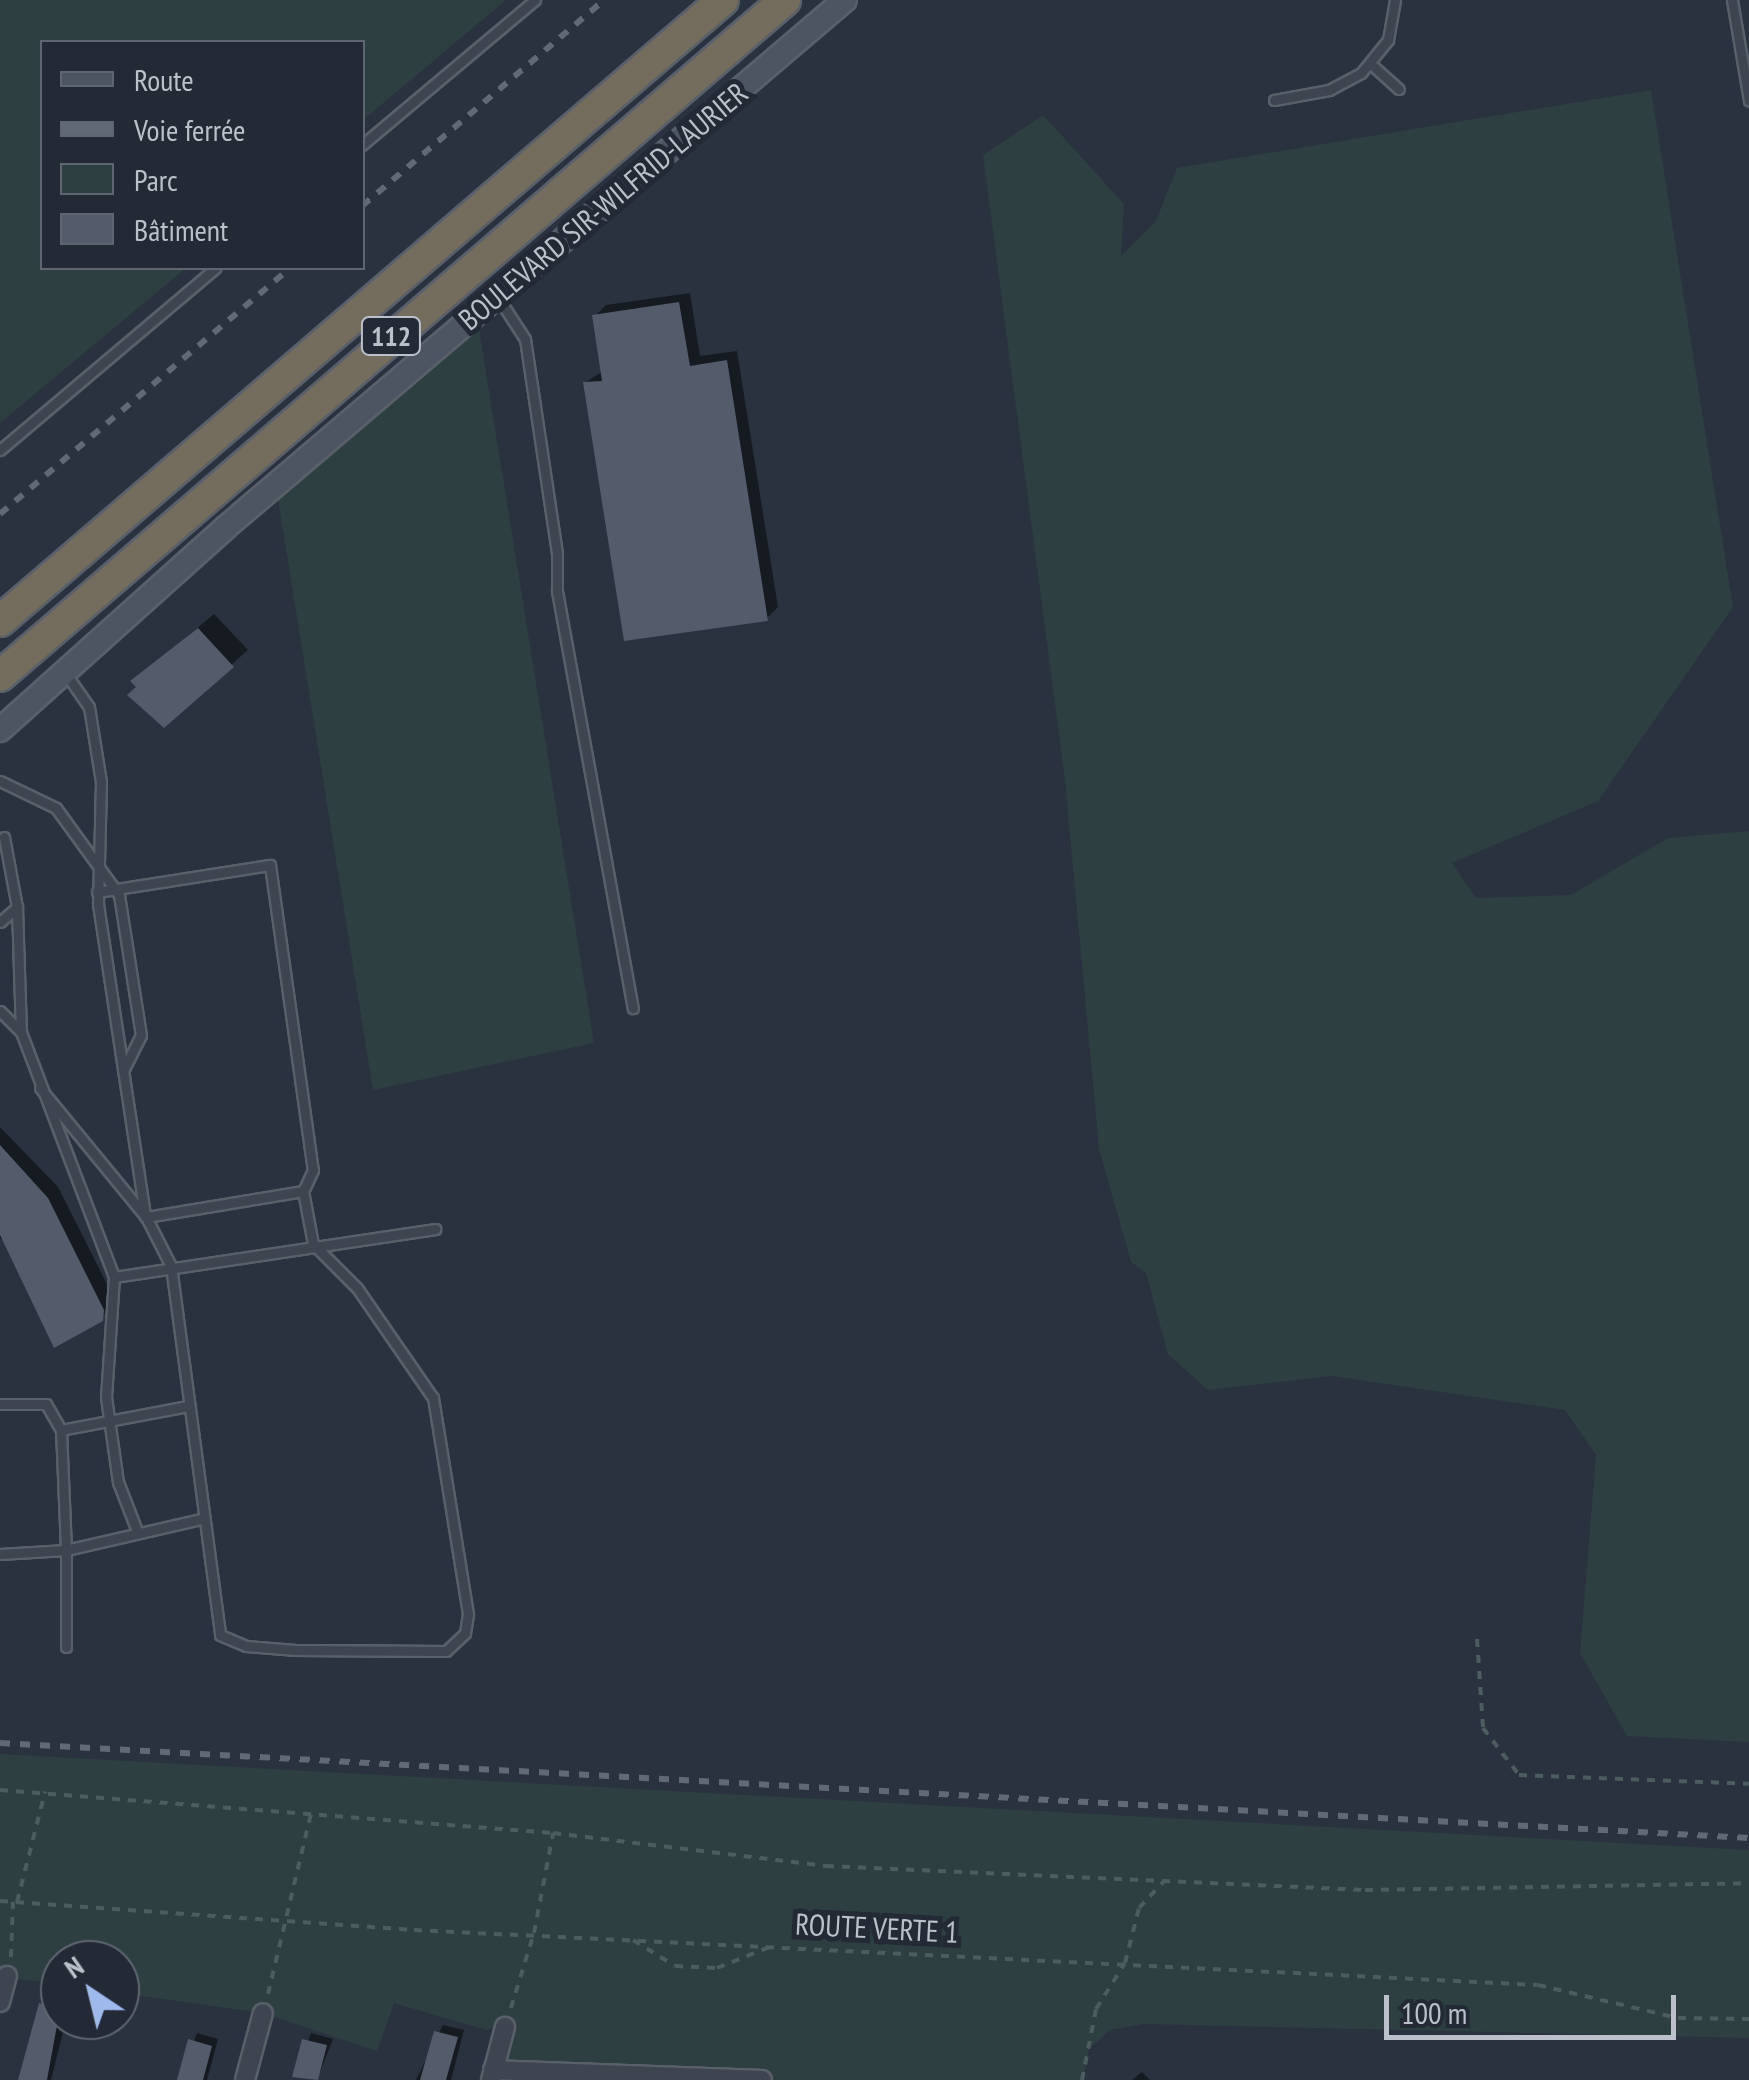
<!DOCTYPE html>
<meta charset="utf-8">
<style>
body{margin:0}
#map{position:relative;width:1749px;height:2080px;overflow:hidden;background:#2a323f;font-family:"PT Sans Narrow",sans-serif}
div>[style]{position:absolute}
.green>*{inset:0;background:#2d3f41}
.shadow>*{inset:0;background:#0007}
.building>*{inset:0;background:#545b6a}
.path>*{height:4px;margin-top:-2px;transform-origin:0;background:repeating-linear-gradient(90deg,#4c5c5f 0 8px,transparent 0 16px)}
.roads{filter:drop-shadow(2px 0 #59606a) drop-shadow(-2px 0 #59606a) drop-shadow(0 2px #59606a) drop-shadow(0 -2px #59606a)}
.lane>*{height:9px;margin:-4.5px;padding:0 4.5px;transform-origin:4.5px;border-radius:4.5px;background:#3e4550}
.street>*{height:18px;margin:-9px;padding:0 9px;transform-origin:9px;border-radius:9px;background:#3e4550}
.secondary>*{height:22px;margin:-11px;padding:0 11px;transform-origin:11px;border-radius:11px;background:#4d5462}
.highway>*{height:30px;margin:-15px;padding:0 15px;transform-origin:15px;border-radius:15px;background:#746c5c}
.rail>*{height:6px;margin-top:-3px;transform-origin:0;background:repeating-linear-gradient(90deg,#616976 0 10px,transparent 0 20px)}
span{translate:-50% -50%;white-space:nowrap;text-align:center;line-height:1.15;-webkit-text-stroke:10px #232a35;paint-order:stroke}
.shield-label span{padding:2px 8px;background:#232a35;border:2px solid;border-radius:8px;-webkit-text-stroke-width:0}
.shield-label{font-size:28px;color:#bbc0ca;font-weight:700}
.street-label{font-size:30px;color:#bbc0ca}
.legend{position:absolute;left:40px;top:40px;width:325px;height:230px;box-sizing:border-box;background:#232a35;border:2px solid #606671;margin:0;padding:12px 18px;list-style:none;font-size:30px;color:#bbc0ca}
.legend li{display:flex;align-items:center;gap:20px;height:50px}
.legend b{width:50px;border:2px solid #606671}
.north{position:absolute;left:40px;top:1940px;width:100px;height:100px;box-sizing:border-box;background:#232a35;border:2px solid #606671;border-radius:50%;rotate:325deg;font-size:28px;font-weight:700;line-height:40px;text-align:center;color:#bbc0ca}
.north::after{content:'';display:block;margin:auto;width:35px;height:45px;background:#9eb9ec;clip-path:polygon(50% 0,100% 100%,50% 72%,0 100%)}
.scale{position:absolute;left:1384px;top:1995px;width:292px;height:45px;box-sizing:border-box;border:5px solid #bbc0ca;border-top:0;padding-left:12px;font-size:30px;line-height:35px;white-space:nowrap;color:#bbc0ca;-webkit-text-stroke:8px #232a35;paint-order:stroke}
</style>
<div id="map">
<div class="green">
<i style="clip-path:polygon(0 0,506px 0,363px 120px,362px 42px,42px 42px,42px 268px,186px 268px,0 423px)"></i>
<i style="clip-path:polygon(1651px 90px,1733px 607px,1598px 801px,1452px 863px,1476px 898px,1571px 895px,1668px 838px,1749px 831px,1749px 1742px,1627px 1736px,1580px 1653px,1596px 1455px,1565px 1410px,1332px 1376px,1208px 1390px,1168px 1354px,1146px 1273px,1131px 1262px,1099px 1149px,1065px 780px,983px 155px,1043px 115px,1124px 204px,1121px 256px,1156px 221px,1177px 168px)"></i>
<i style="clip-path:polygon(479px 329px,594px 1043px,373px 1090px,278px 499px)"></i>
<i style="clip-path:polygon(0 1754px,1749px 1850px,1749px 2038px,1144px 2024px,1110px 2030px,1089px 2049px,1083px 2080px,762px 2080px,493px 2070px,504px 2027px,486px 2030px,394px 2003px,377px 2051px,263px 2013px,120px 1993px,120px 1960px,60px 1960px,60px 1984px,0 1977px)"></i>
</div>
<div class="shadow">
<i style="clip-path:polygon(690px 293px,700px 356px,737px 351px,778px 607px,766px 619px,586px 382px,603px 371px,595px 316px,606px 305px)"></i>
<i style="clip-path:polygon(214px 614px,248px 650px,164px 724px,134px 681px)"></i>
<i style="clip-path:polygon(0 1127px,58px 1187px,114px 1298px,101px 1319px,0 1238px)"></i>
<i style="clip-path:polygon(48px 1998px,60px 2001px,60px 2020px,66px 2020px,51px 2080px,22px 2080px)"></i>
<i style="clip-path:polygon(443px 2025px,464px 2030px,451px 2080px,416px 2080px)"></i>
<i style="clip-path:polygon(197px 2033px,218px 2039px,207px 2080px,179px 2080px)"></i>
<i style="clip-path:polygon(311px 2033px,333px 2039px,317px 2080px,296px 2075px)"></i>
<i style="clip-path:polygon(1142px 2072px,1150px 2080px,1132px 2080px)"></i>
</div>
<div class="building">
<i style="clip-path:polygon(679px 302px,690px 366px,727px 360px,768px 621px,624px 641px,583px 382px,602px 381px,592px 315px)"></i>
<i style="clip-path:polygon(198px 628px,234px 667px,164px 728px,127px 695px,136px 687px,130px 681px)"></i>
<i style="clip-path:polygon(0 1145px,48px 1198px,104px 1310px,103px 1321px,54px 1348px,0 1235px)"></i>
<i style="clip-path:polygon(39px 2003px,60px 2009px,47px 2080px,18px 2080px)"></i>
<i style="clip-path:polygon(434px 2031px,458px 2037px,446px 2080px,420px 2080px)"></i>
<i style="clip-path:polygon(188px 2039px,212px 2046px,203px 2080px,177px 2080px)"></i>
<i style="clip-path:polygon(302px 2039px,327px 2045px,318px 2080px,292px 2077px)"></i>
</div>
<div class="path">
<i style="left:1477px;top:1639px;width:89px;rotate:86.1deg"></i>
<i style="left:1483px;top:1728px;width:59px;rotate:52.5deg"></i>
<i style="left:1519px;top:1775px;width:230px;rotate:2.2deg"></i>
<i style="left:0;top:1790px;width:555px;rotate:4.45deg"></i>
<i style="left:0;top:1901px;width:415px;rotate:4deg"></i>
<i style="left:414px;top:1930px;width:1125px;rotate:2.8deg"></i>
<i style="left:1538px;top:1985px;width:144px;rotate:13.3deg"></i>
<i style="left:1678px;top:2018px;width:71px;rotate:0.8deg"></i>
<i style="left:17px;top:1902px;width:114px;rotate:-75.7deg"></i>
<i style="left:633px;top:1940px;width:49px;rotate:31.8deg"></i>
<i style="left:675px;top:1966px;width:42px;rotate:2.7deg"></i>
<i style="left:717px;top:1968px;width:59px;rotate:-21.8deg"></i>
<i style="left:11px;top:1957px;width:55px;rotate:-87.9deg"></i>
<i style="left:268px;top:1994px;width:189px;rotate:-76.6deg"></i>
<i style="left:511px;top:2008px;width:78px;rotate:-73deg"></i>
<i style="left:534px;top:1933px;width:102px;rotate:-79.2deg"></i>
<i style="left:553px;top:1833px;width:275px;rotate:6.9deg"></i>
<i style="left:826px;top:1866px;width:540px;rotate:2.55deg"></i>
<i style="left:1365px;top:1890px;width:384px;rotate:-1deg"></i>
<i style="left:1082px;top:2080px;width:72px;rotate:-78.8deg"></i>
<i style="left:1096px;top:2009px;width:54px;rotate:-57.8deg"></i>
<i style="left:1125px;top:1963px;width:57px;rotate:-75.7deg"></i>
<i style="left:1139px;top:1908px;width:37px;rotate:-47deg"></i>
</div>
<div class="roads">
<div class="lane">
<i style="left:1732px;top:0;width:102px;rotate:80.4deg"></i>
<i style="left:1372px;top:65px;width:36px;rotate:42deg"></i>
<i style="left:1274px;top:100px;width:56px;rotate:-10.3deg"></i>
<i style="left:1329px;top:90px;width:36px;rotate:-28deg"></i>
<i style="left:1361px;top:73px;width:43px;rotate:-50.7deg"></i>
<i style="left:1388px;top:40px;width:41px;rotate:-80.1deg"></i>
<i style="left:362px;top:145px;width:226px;rotate:-40deg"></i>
<i style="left:499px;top:299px;width:48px;rotate:57deg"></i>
<i style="left:525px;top:339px;width:217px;rotate:81.5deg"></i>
<i style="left:557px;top:554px;width:37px;rotate:90deg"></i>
<i style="left:557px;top:591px;width:424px;rotate:79.7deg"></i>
<i style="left:0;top:450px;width:282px;rotate:-40.2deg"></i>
<i style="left:66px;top:674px;width:40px;rotate:55.1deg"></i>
<i style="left:89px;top:707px;width:76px;rotate:80.9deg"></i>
<i style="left:101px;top:782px;width:122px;rotate:91.4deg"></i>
<i style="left:98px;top:904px;width:316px;rotate:81.4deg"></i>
<i style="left:0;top:781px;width:62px;rotate:25.7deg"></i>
<i style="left:56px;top:808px;width:107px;rotate:54.1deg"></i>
<i style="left:119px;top:895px;width:142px;rotate:81.1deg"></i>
<i style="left:141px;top:1035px;width:40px;rotate:116.6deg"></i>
<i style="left:4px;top:837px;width:71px;rotate:79.5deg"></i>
<i style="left:97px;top:892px;width:175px;rotate:-8.9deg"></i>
<i style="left:270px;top:865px;width:308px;rotate:82deg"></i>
<i style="left:313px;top:1170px;width:23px;rotate:115deg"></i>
<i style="left:303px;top:1191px;width:159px;rotate:170.6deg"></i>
<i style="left:0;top:922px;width:23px;rotate:-41deg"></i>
<i style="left:17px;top:907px;width:125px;rotate:88.2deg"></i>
<i style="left:0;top:1011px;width:30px;rotate:45deg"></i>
<i style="left:21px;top:1032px;width:262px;rotate:69.2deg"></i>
<i style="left:114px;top:1277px;width:325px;rotate:-8.5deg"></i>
<i style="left:40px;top:1088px;width:167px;rotate:50.6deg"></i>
<i style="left:146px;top:1217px;width:55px;rotate:63deg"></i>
<i style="left:171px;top:1266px;width:372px;rotate:82.4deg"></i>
<i style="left:220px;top:1635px;width:28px;rotate:23deg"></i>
<i style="left:246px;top:1646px;width:50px;rotate:4.6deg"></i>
<i style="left:296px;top:1650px;width:150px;rotate:0.4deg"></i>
<i style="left:446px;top:1651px;width:26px;rotate:-43deg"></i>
<i style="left:465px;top:1633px;width:19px;rotate:-81deg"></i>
<i style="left:468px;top:1614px;width:219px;rotate:-99.2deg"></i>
<i style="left:433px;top:1398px;width:134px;rotate:-124.6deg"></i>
<i style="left:357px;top:1288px;width:62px;rotate:-135deg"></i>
<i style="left:313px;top:1244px;width:54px;rotate:-100.7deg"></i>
<i style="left:114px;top:1277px;width:120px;rotate:93.8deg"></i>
<i style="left:106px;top:1397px;width:86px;rotate:82deg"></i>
<i style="left:118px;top:1482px;width:53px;rotate:68.8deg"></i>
<i style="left:0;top:1404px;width:46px"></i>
<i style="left:46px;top:1404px;width:30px;rotate:60deg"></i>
<i style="left:188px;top:1406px;width:129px;rotate:169.3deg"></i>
<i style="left:61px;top:1430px;width:120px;rotate:87.6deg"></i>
<i style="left:66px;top:1550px;width:139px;rotate:-12.9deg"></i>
<i style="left:0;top:1554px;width:66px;rotate:-3.5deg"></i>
<i style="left:66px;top:1550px;width:97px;rotate:90deg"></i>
</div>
<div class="street">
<i style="left:0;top:2002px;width:27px;rotate:-75deg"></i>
<i style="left:493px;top:2070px;width:269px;rotate:2.1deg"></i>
<i style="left:245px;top:2080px;width:69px;rotate:-75deg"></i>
<i style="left:491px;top:2080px;width:55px;rotate:-75.2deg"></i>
</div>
<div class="secondary">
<i style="left:0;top:730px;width:302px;rotate:-41.9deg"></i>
<i style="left:225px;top:528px;width:814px;rotate:-40.42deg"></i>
</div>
<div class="highway">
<i style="left:0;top:621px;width:953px;rotate:-40.66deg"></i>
<i style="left:0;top:676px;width:1036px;rotate:-40.73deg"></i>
</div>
</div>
<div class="rail">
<i style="left:362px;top:206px;width:318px;rotate:-40.4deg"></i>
<i style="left:0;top:514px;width:380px;rotate:-40.3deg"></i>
<i style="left:0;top:1743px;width:1752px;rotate:3.11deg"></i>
</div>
<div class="shield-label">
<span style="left:391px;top:336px">112</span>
</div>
<div class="street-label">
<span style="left:603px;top:206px;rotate:-40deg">BOULEVARD SIR-WILFRID-LAURIER</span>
<span style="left:877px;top:1928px;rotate:3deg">ROUTE VERTE 1</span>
</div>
<ul class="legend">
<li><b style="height:12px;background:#4d5462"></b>Route</li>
<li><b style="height:12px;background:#616976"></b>Voie ferrée</li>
<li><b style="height:28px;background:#2d3f41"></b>Parc</li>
<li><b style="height:28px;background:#545b6a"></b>Bâtiment</li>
</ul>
<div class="north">N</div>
<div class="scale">100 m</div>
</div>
